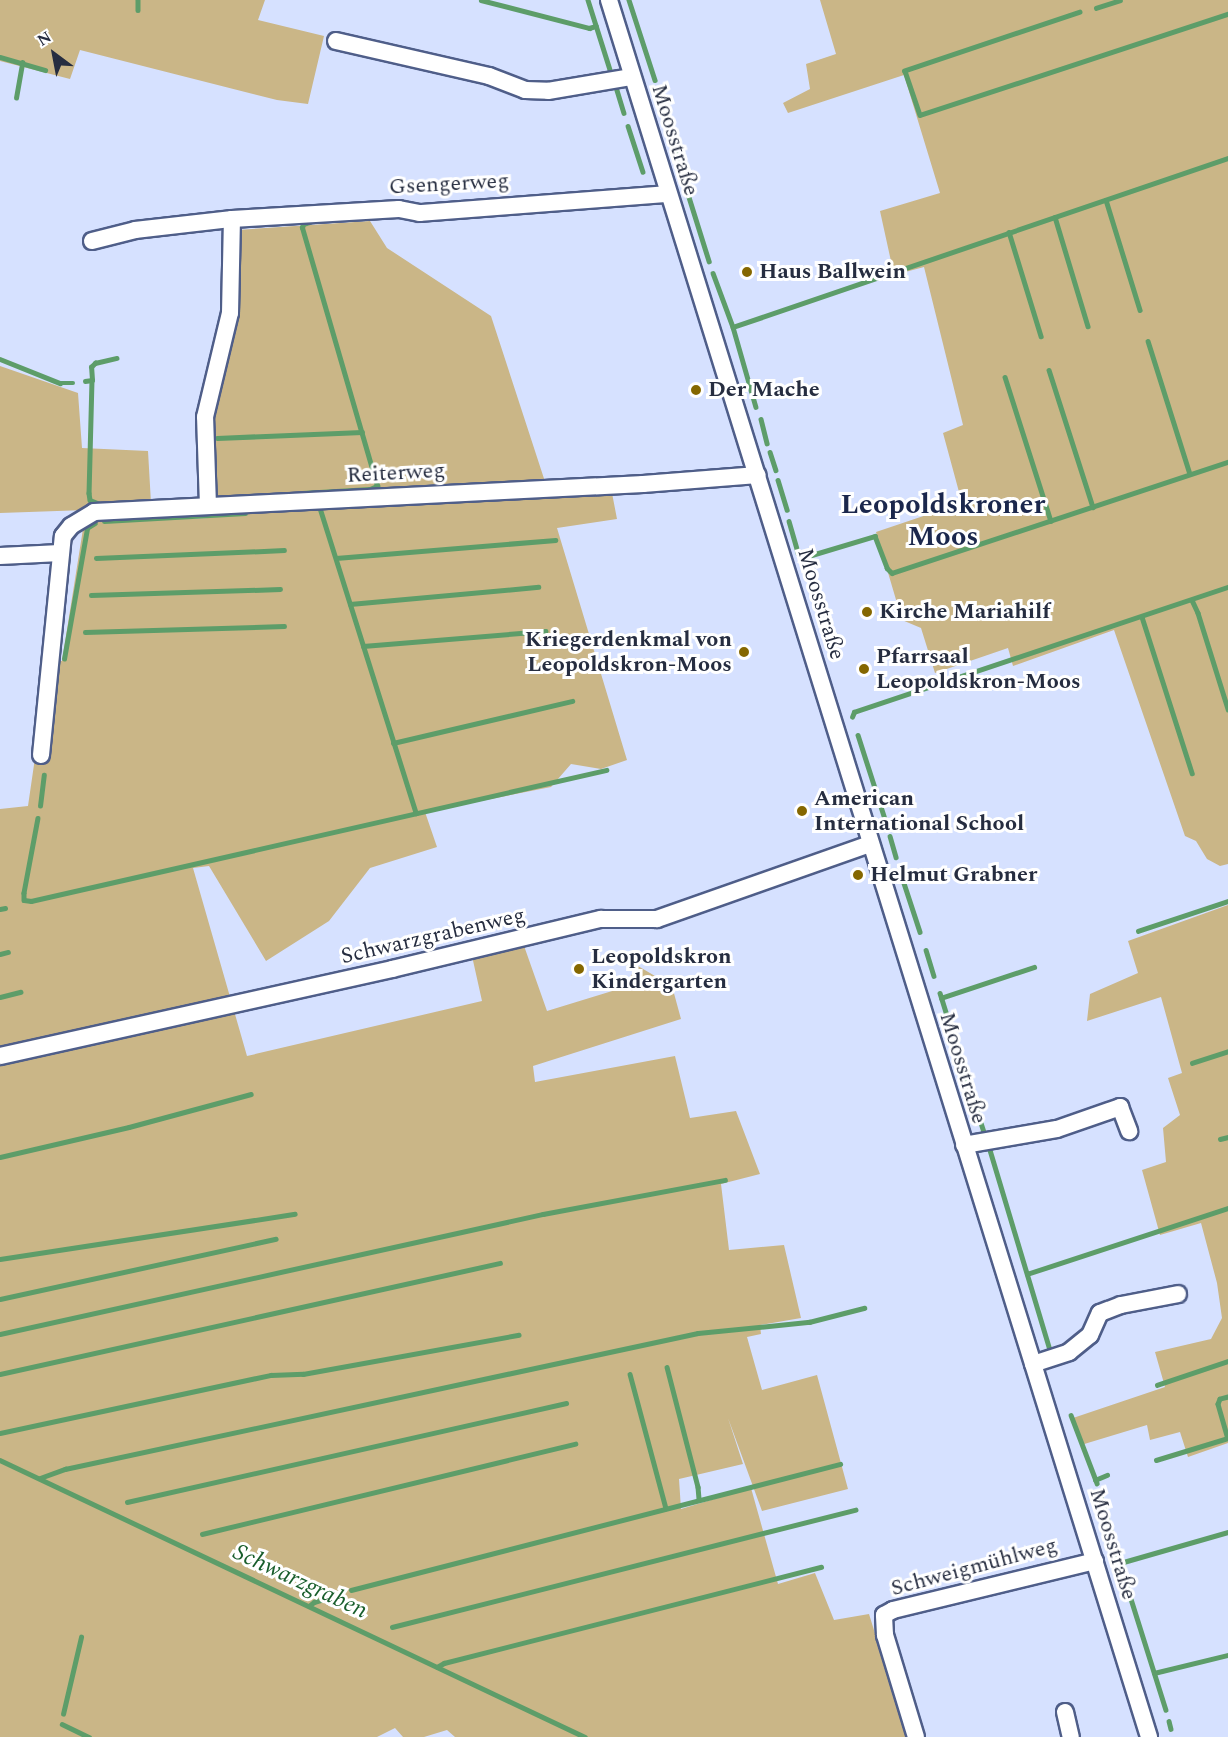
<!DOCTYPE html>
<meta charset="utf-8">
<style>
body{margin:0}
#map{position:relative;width:1228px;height:1737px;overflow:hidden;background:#d6e1ff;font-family:Spectral,serif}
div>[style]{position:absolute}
.green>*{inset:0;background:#cab687}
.stream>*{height:4.5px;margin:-2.25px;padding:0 2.25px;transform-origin:2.25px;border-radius:2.25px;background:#5d9d69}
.roads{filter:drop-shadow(2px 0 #4f5e89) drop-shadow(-2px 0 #4f5e89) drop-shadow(0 2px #4f5e89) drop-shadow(0 -2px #4f5e89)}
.minor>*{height:16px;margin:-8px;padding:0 8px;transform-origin:8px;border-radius:8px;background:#fff}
.dots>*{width:16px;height:16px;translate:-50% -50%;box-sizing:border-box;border:3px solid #fff;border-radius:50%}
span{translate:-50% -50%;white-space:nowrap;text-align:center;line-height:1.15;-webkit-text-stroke:6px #fff;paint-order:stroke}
.street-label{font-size:22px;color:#262d40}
.poi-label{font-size:22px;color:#262d40;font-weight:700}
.left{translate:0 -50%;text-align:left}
.right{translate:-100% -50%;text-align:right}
.water-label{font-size:24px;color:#195e2c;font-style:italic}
.district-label{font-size:28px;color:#1b274c;font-weight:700}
.north{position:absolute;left:24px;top:24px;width:60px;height:60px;-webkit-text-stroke:4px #fff;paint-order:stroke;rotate:328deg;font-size:16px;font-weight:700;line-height:24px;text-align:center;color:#262d40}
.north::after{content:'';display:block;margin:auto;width:21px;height:27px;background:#262d40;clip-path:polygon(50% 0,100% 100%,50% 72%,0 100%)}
</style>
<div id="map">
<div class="green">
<i style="clip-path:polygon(0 0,265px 0,258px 20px,324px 36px,308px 104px,277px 100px,80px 50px,70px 79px,0 61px)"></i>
<i style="clip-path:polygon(820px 0,1228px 0,1228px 864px,1220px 866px,1207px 859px,1196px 841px,1185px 836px,1114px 630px,1013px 666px,1008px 648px,935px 673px,921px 628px,902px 620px,876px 532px,962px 503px,943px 433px,963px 425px,924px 267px,894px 275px,880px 211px,940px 193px,904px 75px,788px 113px,783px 103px,810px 89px,806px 64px,836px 54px)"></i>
<i style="clip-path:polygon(370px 221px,387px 248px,491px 316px,550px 497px,612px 493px,617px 519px,557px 528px,627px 760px,601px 769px,571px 764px,551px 787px,425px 812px,437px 847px,370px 868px,329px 921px,266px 961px,209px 866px,193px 868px,247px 1056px,482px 1001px,472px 956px,523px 943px,547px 1011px,622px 988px,638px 966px,672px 986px,681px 1019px,533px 1066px,535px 1082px,675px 1056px,690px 1118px,736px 1111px,760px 1174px,721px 1184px,729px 1250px,784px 1245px,801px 1318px,760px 1325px,761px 1334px,747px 1337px,762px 1390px,817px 1375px,848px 1489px,762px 1511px,728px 1418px,743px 1464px,679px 1479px,681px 1509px,751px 1488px,778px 1584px,815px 1573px,834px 1620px,869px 1614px,907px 1737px,455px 1737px,447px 1730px,424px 1737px,403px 1737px,395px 1728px,377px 1737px,0 1737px,0 809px,28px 806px,36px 751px,42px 662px,62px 661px,86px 510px,0 513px,0 366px,78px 393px,82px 448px,148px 451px,152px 520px,208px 518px,212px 412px,237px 230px)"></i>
<i style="clip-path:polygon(1228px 905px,1228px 1443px,1188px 1457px,1180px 1432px,1150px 1440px,1147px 1425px,1081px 1445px,1073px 1418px,1165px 1387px,1155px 1352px,1211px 1339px,1222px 1318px,1217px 1283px,1201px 1223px,1160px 1235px,1142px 1170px,1166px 1162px,1163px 1128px,1180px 1115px,1168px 1078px,1182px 1073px,1161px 997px,1087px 1021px,1090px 994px,1138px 973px,1128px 941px)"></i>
</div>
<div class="stream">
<i style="left:138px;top:0;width:10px;rotate:90deg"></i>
<i style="left:481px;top:0;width:112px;rotate:14.5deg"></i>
<i style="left:589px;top:28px;width:7px;rotate:-16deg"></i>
<i style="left:588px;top:0;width:80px;rotate:72.5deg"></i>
<i style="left:629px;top:0;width:84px;rotate:72deg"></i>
<i style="left:1096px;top:8px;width:25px;rotate:-18deg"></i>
<i style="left:1080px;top:12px;width:185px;rotate:161.4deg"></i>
<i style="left:905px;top:71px;width:46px;rotate:71.2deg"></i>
<i style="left:920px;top:115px;width:324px;rotate:-18.2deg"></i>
<i style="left:0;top:57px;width:47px;rotate:16.1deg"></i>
<i style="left:616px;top:87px;width:27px;rotate:73deg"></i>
<i style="left:659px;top:90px;width:11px;rotate:75deg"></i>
<i style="left:16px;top:98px;width:36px;rotate:-80deg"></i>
<i style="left:666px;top:110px;width:53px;rotate:77deg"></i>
<i style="left:678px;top:162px;width:104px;rotate:72.6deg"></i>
<i style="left:628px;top:126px;width:48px;rotate:71.9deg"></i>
<i style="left:1106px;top:200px;width:115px;rotate:72.8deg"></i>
<i style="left:1055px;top:217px;width:114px;rotate:73.2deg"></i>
<i style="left:1009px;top:232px;width:109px;rotate:72.9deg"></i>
<i style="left:713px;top:273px;width:58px;rotate:69.7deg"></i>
<i style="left:733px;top:327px;width:83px;rotate:74deg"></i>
<i style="left:733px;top:327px;width:523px;rotate:-18.85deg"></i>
<i style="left:1148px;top:341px;width:139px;rotate:72.5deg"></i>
<i style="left:0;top:359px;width:65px;rotate:21.8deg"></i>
<i style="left:60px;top:383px;width:13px"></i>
<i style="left:1049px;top:370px;width:144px;rotate:72.2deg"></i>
<i style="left:1005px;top:377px;width:151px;rotate:72.3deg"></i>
<i style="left:92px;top:380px;width:13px;rotate:-94deg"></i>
<i style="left:91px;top:367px;width:6px;rotate:-45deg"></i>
<i style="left:95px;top:363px;width:22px;rotate:-13deg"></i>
<i style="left:85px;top:381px;width:7px;rotate:-8deg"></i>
<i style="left:92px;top:380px;width:113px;rotate:91.5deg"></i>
<i style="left:89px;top:493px;width:7px;rotate:82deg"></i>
<i style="left:90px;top:500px;width:11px;rotate:22deg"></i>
<i style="left:761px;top:419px;width:25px;rotate:76deg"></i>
<i style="left:217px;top:438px;width:145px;rotate:-2.4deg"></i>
<i style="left:770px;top:452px;width:19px;rotate:72deg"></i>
<i style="left:778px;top:480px;width:31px;rotate:73deg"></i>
<i style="left:302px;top:493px;width:68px;rotate:-3.4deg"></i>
<i style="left:370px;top:489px;width:8px;rotate:-23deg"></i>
<i style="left:377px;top:486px;width:269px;rotate:-106.2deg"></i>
<i style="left:302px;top:228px;width:4px;rotate:-76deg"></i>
<i style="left:303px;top:224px;width:7px;rotate:-16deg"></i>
<i style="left:320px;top:508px;width:320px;rotate:72.5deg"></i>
<i style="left:104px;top:521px;width:141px;rotate:-3.2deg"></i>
<i style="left:789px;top:521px;width:33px;rotate:74deg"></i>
<i style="left:798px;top:553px;width:8px;rotate:30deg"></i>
<i style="left:805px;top:557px;width:73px;rotate:-16.7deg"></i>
<i style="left:875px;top:536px;width:34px;rotate:69deg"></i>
<i style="left:887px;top:568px;width:7px;rotate:45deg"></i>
<i style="left:892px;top:573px;width:354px;rotate:-18.3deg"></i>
<i style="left:96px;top:558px;width:188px;rotate:-2.4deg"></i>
<i style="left:336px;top:558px;width:220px;rotate:-4.7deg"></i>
<i style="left:91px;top:595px;width:189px;rotate:-1.8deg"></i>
<i style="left:1192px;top:600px;width:14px;rotate:65deg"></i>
<i style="left:1198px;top:613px;width:101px;rotate:72.6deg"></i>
<i style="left:350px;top:604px;width:189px;rotate:-5.2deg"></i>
<i style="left:1142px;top:617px;width:164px;rotate:72.2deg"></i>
<i style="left:85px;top:632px;width:199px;rotate:-1.7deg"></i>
<i style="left:363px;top:646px;width:183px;rotate:-4.7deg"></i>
<i style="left:64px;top:659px;width:133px;rotate:-80deg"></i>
<i style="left:87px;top:528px;width:9px;rotate:-32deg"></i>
<i style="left:852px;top:717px;width:5px;rotate:-68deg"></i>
<i style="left:854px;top:712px;width:394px;rotate:-18.5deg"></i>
<i style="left:858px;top:735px;width:88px;rotate:72.2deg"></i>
<i style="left:393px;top:743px;width:184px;rotate:-13.2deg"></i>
<i style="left:40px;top:806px;width:31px;rotate:-83deg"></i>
<i style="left:38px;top:818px;width:76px;rotate:100.6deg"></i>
<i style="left:24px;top:893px;width:7px;rotate:90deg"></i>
<i style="left:24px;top:900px;width:7px;rotate:8deg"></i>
<i style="left:31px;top:901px;width:590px;rotate:-12.83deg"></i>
<i style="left:890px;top:836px;width:22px;rotate:74deg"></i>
<i style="left:900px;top:871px;width:64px;rotate:71.8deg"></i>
<i style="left:0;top:909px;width:5px;rotate:-11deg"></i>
<i style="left:1138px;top:931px;width:95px;rotate:-18.4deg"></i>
<i style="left:926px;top:950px;width:27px;rotate:73deg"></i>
<i style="left:0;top:954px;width:8px;rotate:-14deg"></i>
<i style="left:940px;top:993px;width:70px;rotate:72.6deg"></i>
<i style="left:0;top:997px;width:21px;rotate:-14deg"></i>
<i style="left:941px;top:998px;width:98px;rotate:-18.4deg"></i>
<i style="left:1192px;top:1063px;width:38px;rotate:-18deg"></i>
<i style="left:966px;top:1077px;width:61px;rotate:71.9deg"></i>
<i style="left:1220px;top:1139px;width:8px;rotate:-14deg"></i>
<i style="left:990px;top:1150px;width:212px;rotate:73.3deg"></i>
<i style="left:0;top:1157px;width:132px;rotate:-13.1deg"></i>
<i style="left:129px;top:1127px;width:126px;rotate:-15.1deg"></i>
<i style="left:0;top:1259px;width:298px;rotate:-8.7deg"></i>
<i style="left:1027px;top:1274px;width:212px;rotate:-18.2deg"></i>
<i style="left:0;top:1299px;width:282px;rotate:-12.3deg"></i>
<i style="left:0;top:1334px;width:556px;rotate:-12.46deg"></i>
<i style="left:543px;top:1214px;width:185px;rotate:-10.6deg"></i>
<i style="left:667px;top:1367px;width:124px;rotate:75.5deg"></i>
<i style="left:698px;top:1487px;width:12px;rotate:85deg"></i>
<i style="left:0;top:1374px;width:512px;rotate:-12.52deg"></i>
<i style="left:630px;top:1374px;width:139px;rotate:75deg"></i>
<i style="left:1157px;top:1385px;width:75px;rotate:-18.7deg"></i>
<i style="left:1228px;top:1397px;width:8px;rotate:166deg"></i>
<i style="left:1220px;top:1399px;width:5px;rotate:112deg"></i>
<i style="left:1218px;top:1404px;width:35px;rotate:74deg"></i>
<i style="left:1071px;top:1415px;width:73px;rotate:69.1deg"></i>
<i style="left:0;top:1433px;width:277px;rotate:-12.1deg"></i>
<i style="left:271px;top:1375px;width:32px;rotate:-2deg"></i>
<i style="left:303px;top:1374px;width:219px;rotate:-10.3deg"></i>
<i style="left:0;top:1460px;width:647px;rotate:25.34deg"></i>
<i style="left:1156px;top:1460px;width:75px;rotate:-17deg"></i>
<i style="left:40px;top:1478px;width:27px;rotate:-20deg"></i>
<i style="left:65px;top:1469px;width:647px;rotate:-12.13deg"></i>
<i style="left:698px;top:1333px;width:112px;rotate:-5.7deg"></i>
<i style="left:809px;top:1322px;width:57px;rotate:-14.3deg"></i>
<i style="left:1095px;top:1480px;width:13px;rotate:-23deg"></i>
<i style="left:1100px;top:1493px;width:98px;rotate:74deg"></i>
<i style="left:127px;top:1502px;width:450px;rotate:-12.7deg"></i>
<i style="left:202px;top:1534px;width:384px;rotate:-13.6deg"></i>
<i style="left:1120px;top:1563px;width:112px;rotate:-16deg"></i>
<i style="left:351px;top:1590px;width:505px;rotate:-14.45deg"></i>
<i style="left:1131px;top:1599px;width:116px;rotate:72.5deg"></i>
<i style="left:309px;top:1606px;width:6px;rotate:-39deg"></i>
<i style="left:314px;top:1602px;width:24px;rotate:-17deg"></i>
<i style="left:392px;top:1627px;width:478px;rotate:-14.2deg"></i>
<i style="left:437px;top:1667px;width:8px;rotate:-30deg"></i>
<i style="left:444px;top:1663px;width:389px;rotate:-14.3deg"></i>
<i style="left:1154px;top:1673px;width:76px;rotate:-13.7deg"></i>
<i style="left:63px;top:1714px;width:79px;rotate:-76.8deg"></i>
<i style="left:1169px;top:1721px;width:8px;rotate:76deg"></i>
<i style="left:62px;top:1724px;width:30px;rotate:26deg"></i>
</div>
<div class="roads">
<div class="minor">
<i style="left:609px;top:0;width:1819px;rotate:72.73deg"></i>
<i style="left:336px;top:41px;width:157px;rotate:12.9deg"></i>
<i style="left:489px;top:76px;width:39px;rotate:21deg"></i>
<i style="left:525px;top:90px;width:23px;rotate:2deg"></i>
<i style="left:548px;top:91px;width:85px;rotate:-9.5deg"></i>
<i style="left:92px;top:241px;width:44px;rotate:-14.3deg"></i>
<i style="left:135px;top:230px;width:98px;rotate:-6.5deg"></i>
<i style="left:232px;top:219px;width:167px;rotate:-3.4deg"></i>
<i style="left:399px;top:209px;width:21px;rotate:11deg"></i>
<i style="left:420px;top:213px;width:248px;rotate:-4.4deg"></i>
<i style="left:208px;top:506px;width:89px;rotate:-91.9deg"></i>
<i style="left:205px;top:417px;width:107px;rotate:-76.5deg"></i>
<i style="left:230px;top:313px;width:94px;rotate:-88.8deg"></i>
<i style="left:0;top:556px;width:60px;rotate:-2.9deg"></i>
<i style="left:41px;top:755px;width:220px;rotate:-84.3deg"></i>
<i style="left:63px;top:536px;width:13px;rotate:-51deg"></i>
<i style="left:71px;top:526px;width:27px;rotate:-31deg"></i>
<i style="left:94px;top:512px;width:550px;rotate:-2.92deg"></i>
<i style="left:643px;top:484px;width:115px;rotate:-4.5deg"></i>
<i style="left:0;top:1056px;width:402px;rotate:-12.5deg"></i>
<i style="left:392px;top:969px;width:215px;rotate:-13.5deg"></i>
<i style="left:601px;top:919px;width:56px"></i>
<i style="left:657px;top:919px;width:226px;rotate:-19.4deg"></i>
<i style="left:964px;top:1145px;width:94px;rotate:-9.8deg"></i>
<i style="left:1057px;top:1129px;width:67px;rotate:-19.2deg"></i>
<i style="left:1120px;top:1107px;width:26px;rotate:69deg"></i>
<i style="left:1033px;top:1364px;width:38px;rotate:-18deg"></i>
<i style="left:1069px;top:1352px;width:27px;rotate:-39deg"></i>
<i style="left:1090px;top:1335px;width:24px;rotate:-66deg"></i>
<i style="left:1100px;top:1313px;width:22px;rotate:-21deg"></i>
<i style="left:1121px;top:1305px;width:58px;rotate:-10.9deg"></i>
<i style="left:1065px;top:1712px;width:26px;rotate:77deg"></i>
<i style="left:916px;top:1737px;width:107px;rotate:-106.9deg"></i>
<i style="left:885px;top:1635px;width:20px;rotate:-93deg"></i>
<i style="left:884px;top:1615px;width:10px;rotate:-29deg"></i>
<i style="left:893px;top:1610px;width:208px;rotate:-13.6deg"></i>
</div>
</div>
<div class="dots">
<i style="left:747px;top:272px;background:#856700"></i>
<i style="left:696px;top:390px;background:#856700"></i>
<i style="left:867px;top:612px;background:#856700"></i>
<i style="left:744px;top:652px;background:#856700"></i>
<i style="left:864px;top:669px;background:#856700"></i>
<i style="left:802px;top:811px;background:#856700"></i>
<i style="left:858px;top:875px;background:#856700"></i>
<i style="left:579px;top:969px;background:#856700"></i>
</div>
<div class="street-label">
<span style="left:675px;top:140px;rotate:73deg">Moosstraße</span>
<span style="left:449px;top:184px;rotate:-3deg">Gsengerweg</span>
<span style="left:396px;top:473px;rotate:-3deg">Reiterweg</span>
<span style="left:821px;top:604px;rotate:73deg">Moosstraße</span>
<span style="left:433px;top:936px;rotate:-13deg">Schwarzgrabenweg</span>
<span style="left:963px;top:1068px;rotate:73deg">Moosstraße</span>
<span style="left:1113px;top:1544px;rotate:73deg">Moosstraße</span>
<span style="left:974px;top:1567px;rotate:-15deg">Schweigmühlweg</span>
</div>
<div class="poi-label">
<span class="left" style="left:759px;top:272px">Haus Ballwein</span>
<span class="left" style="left:708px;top:390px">Der Mache</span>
<span class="left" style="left:879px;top:612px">Kirche Mariahilf</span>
<span class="right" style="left:732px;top:652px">Kriegerdenkmal von<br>Leopoldskron-Moos</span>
<span class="left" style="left:876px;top:669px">Pfarrsaal<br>Leopoldskron-Moos</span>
<span class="left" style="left:814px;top:811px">American<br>International School</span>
<span class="left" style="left:870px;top:875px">Helmut Grabner</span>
<span class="left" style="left:591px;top:969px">Leopoldskron<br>Kindergarten</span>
</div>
<div class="water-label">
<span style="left:300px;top:1582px;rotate:25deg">Schwarzgraben</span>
</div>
<div class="district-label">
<span style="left:943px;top:521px">Leopoldskroner<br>Moos</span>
</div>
<div class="north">N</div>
</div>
